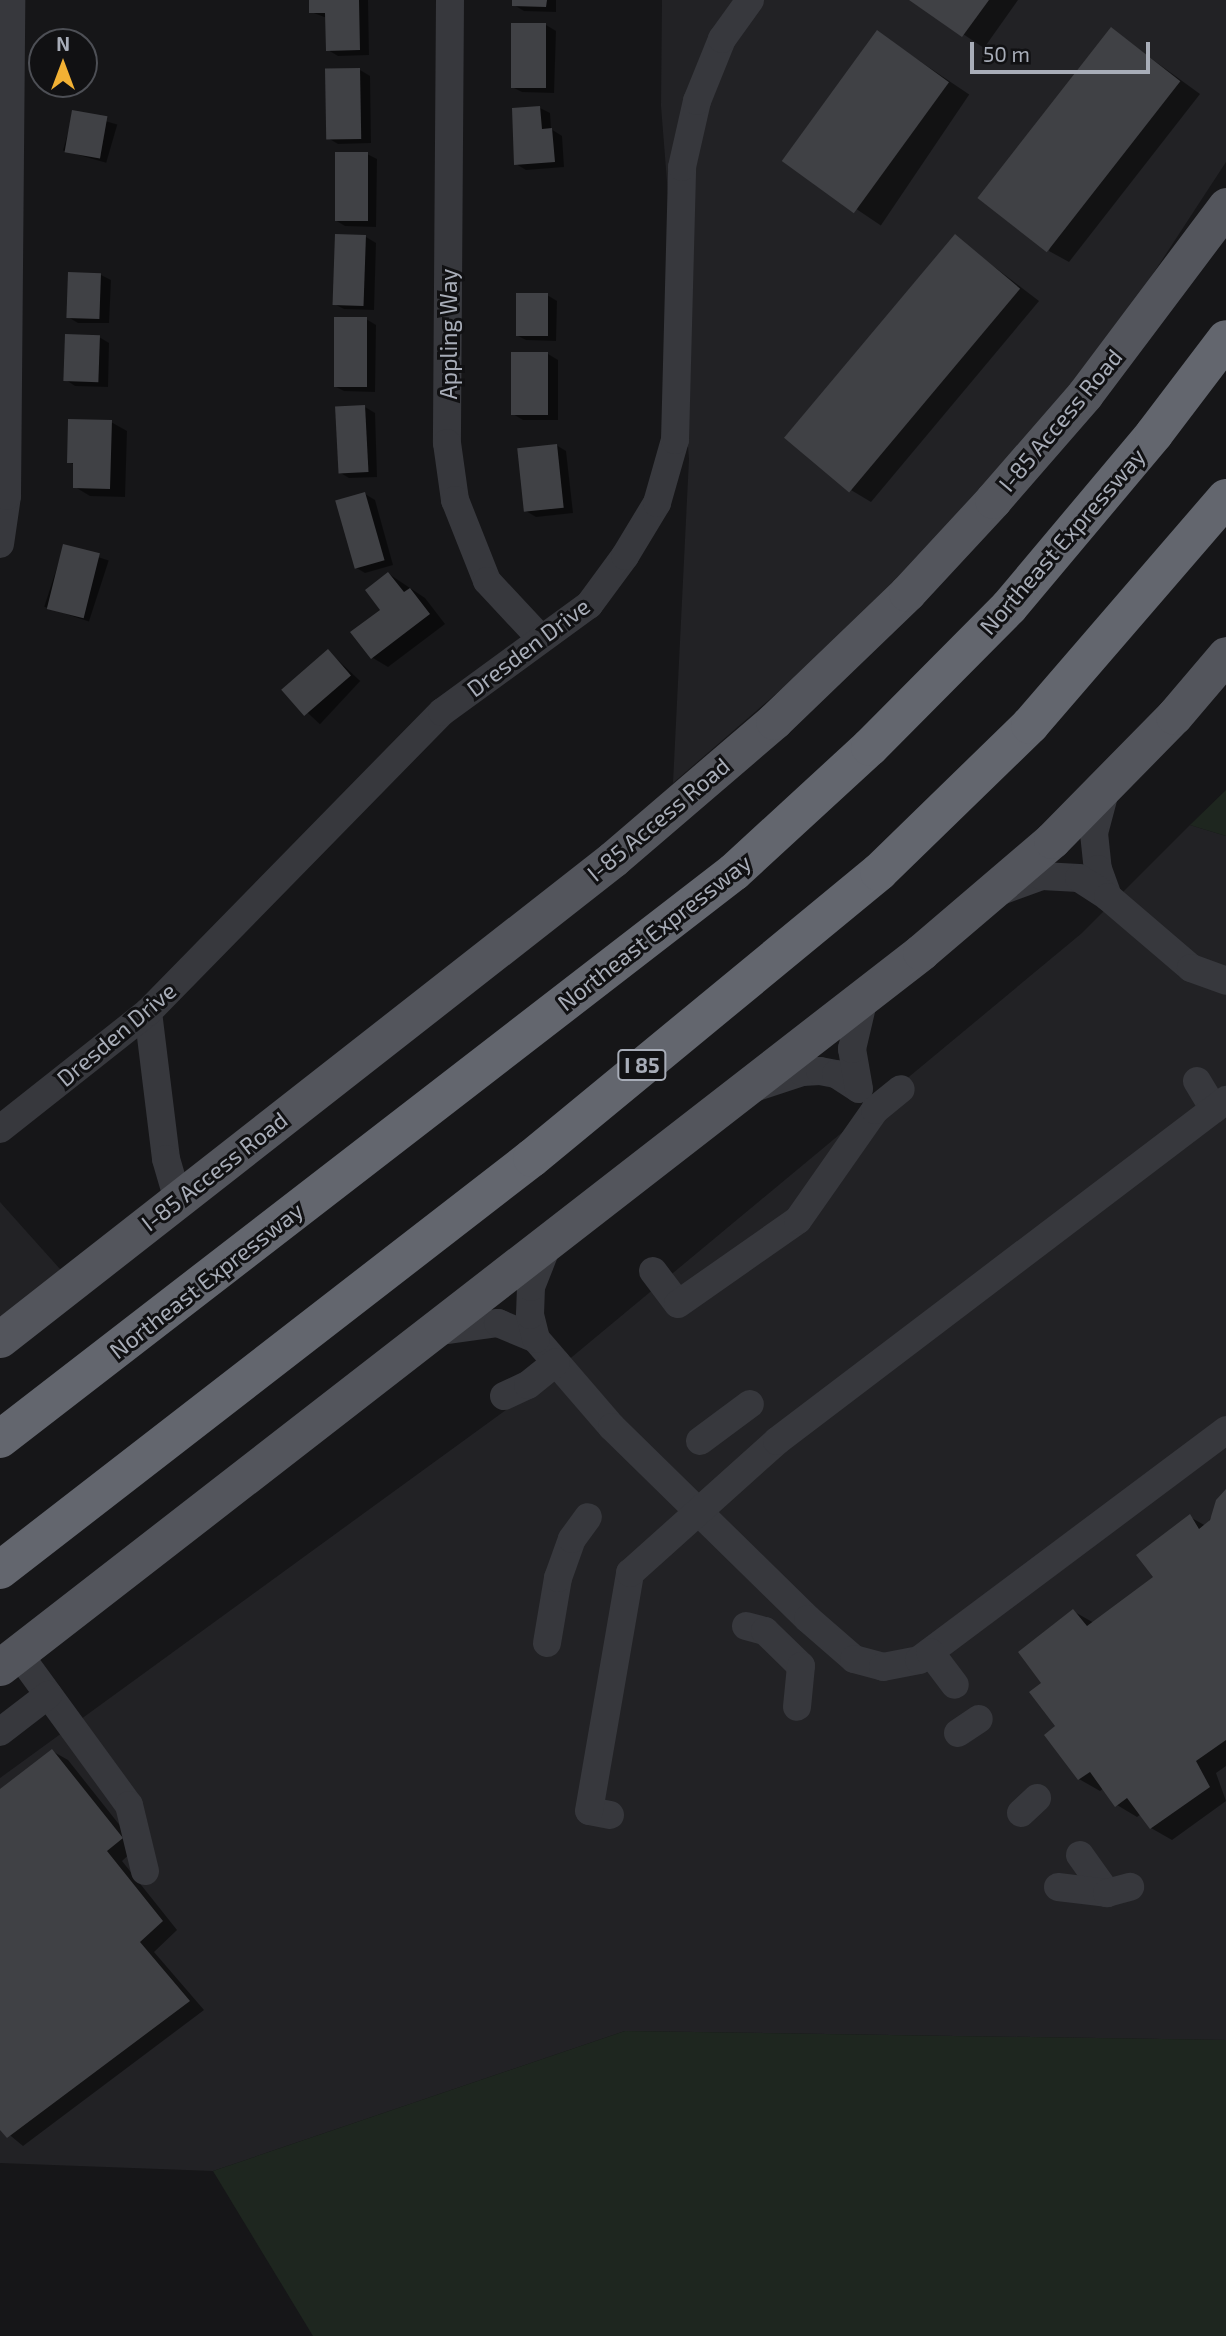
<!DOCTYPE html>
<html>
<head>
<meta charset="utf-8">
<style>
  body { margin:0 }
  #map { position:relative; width:1226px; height:2336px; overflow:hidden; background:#161618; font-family:"Exo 2",sans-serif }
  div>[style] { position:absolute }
  .built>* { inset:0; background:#222225 }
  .green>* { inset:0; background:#1e261f }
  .shadow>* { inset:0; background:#0007; transform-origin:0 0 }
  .building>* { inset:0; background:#404145; transform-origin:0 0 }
  .minor>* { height:28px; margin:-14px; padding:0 14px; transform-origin:14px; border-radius:14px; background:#37383d }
  .major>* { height:37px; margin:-18.5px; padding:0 18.5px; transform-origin:18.5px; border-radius:18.5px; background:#53555c }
  .highway>* { height:38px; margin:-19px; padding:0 19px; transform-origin:19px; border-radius:19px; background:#63666e }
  span { translate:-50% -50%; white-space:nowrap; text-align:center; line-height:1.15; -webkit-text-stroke:6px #111113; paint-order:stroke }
  .shield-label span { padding:2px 5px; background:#111113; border:2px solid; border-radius:5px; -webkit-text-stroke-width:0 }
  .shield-label { font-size:21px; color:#a8adb8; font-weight:700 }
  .street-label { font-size:23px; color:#a8adb8 }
  .north { position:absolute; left:28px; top:28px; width:70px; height:70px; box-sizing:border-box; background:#111113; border:2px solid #4d4f55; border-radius:50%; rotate:0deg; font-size:19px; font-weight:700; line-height:28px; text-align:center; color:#a8adb8 }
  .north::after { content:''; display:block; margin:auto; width:24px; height:32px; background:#f2b134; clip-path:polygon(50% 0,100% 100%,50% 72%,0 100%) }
  .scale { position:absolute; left:970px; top:42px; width:180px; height:32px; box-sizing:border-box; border:4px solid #a8adb8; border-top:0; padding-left:9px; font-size:21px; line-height:24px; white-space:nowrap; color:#a8adb8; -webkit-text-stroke:5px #111113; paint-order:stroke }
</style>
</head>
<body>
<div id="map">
  <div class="built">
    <div style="clip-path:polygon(662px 0,1226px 0,1226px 162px,1055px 424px,1000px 500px,673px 783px,689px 459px,661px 106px)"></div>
    <div style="clip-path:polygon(1190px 825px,1226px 836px,1226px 2040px,625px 2031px,213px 2171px,0 2163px,0 1778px,525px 1396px,1082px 933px)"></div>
    <div style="clip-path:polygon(0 1202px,77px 1288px,0 1345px)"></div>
  </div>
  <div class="green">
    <div style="clip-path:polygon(1226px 790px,1226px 836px,1190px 825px)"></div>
    <div style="clip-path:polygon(625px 2031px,1226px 2040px,1226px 2336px,313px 2336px,213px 2171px)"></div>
  </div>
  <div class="shadow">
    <div style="clip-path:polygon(311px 0,368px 0,369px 55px,338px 56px,328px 50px,327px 18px,311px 12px)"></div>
    <div style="clip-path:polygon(514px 0,556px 0,556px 12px,524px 11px,514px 5px)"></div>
    <div style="clip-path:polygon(912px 0,1018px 0,984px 48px)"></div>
    <div style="clip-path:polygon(546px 25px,556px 31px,554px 93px,522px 92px,512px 87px)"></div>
    <div style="clip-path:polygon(1112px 30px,1200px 94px,1069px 262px,1049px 251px)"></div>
    <div style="left:878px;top:33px;width:110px;height:158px;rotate:34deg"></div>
    <div style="clip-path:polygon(360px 70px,370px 76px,371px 143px,338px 144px,328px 138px)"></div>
    <div style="clip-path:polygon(540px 108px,550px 113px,551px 129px,562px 136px,564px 167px,526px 170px,516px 164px)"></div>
    <div style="left:74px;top:112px;width:45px;height:40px;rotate:16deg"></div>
    <div style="clip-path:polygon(367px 154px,377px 159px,376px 227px,345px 226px,335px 220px)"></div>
    <div style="clip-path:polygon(366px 237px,376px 243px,374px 310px,344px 309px,334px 304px)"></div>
    <div style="clip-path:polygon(955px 237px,1039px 301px,871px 502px,851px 490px)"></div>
    <div style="clip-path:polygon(101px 275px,111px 280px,109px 323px,78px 323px,68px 317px)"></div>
    <div style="clip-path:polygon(547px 295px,557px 301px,556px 341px,526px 340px,516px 335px)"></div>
    <div style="clip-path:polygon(366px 319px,376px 325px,375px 392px,344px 391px,334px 386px)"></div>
    <div style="clip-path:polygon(99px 337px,109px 343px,108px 387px,75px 386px,66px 380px)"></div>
    <div style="clip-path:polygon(548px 354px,558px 360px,558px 420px,523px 420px,513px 414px)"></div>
    <div style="clip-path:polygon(365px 407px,375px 413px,377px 477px,349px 478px,339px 472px)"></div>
    <div style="clip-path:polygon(111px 422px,127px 431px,125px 497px,90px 496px,75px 487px,75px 465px,69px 462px)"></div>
    <div style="clip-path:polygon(556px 445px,566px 451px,573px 513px,536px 517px,526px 511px)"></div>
    <div style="clip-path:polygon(365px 494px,375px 500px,393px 565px,365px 573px,355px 567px)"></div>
    <div style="left:64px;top:546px;width:47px;height:64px;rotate:18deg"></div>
    <div style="clip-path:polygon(389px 574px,425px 598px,445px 624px,388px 667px,373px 658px,353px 632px,382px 610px)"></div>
    <div style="left:328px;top:651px;width:44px;height:59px;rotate:43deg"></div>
    <div style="clip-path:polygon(1226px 1492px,1226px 1766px,1216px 1773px,1226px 1801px,1172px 1840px,1151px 1828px,1141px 1814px,1137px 1817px,1117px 1805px,1104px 1788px,1100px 1791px,1079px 1779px,1046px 1735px,1058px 1727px,1043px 1684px,1073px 1611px,1094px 1623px,1155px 1578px,1190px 1517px,1206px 1526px)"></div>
    <div style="clip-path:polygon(52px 1751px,68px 1760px,137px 1847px,122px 1861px,177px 1930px,154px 1952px,204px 2010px,23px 2146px,0 2127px,0 1791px)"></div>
  </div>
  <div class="building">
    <div style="clip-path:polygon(309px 0,359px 0,360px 50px,326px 51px,325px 13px,309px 13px)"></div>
    <div style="clip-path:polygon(512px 0,547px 0,546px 7px,512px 6px)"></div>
    <div style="clip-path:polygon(909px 0,989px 0,962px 37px)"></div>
    <div style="left:511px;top:23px;width:35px;height:65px"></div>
    <div style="left:1111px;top:27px;width:88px;height:217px;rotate:38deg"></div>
    <div style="left:877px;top:30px;width:89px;height:162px;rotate:36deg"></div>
    <div style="left:360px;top:68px;width:71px;height:35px;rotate:89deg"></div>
    <div style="clip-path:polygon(540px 106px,542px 129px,552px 128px,555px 162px,514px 165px,512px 108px)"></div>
    <div style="left:72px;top:110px;width:36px;height:43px;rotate:10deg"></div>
    <div style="left:335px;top:152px;width:33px;height:69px"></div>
    <div style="left:335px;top:234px;width:31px;height:71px;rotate:2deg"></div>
    <div style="left:955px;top:234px;width:85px;height:266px;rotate:40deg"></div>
    <div style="left:68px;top:272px;width:33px;height:46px;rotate:2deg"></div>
    <div style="left:516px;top:293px;width:32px;height:43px"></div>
    <div style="left:334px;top:317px;width:33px;height:70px"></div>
    <div style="left:65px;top:334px;width:35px;height:47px;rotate:2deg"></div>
    <div style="left:511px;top:352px;width:37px;height:63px"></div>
    <div style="left:365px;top:405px;width:67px;height:30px;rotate:87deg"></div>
    <div style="clip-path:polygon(68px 419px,112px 420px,110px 489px,73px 488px,73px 463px,67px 463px)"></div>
    <div style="left:557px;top:444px;width:64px;height:40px;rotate:84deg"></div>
    <div style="left:365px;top:492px;width:71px;height:31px;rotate:74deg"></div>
    <div style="left:63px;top:544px;width:38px;height:67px;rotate:14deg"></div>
    <div style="clip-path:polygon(388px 572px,404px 592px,410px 588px,430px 614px,371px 659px,350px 632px,380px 610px,365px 590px)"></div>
    <div style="left:328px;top:649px;width:35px;height:62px;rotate:49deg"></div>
    <div style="clip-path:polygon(1226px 1489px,1226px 1740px,1196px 1761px,1210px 1787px,1150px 1829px,1127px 1798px,1115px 1807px,1090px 1772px,1078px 1780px,1044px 1735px,1055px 1726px,1029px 1692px,1041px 1683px,1018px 1652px,1073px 1609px,1087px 1626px,1153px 1577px,1136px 1555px,1190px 1514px,1199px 1529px,1210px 1520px,1216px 1500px)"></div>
    <div style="clip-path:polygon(52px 1749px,123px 1838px,107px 1851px,163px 1921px,140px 1942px,190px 2001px,7px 2138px,0 2130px,0 1789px)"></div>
  </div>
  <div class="minor">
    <div style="left:450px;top:0;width:443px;rotate:90.4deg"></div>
    <div style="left:447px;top:443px;width:58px;rotate:82deg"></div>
    <div style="left:455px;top:500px;width:87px;rotate:68.4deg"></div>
    <div style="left:487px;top:581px;width:79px;rotate:47deg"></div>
    <div style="left:0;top:544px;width:49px;rotate:-81.7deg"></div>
    <div style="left:7px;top:496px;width:496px;rotate:-89.5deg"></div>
    <div style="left:1106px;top:788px;width:47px;rotate:104.9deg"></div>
    <div style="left:1094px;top:833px;width:36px;rotate:84deg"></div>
    <div style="left:1098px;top:869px;width:30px;rotate:70deg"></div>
    <div style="left:998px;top:892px;width:47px;rotate:-20deg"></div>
    <div style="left:1042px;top:876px;width:37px;rotate:3deg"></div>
    <div style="left:1079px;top:878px;width:35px;rotate:33deg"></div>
    <div style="left:1108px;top:897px;width:109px;rotate:40.5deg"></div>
    <div style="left:1191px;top:968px;width:37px;rotate:20deg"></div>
    <div style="left:148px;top:1012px;width:148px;rotate:83deg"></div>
    <div style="left:166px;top:1159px;width:43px;rotate:73.7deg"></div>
    <div style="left:1197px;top:1081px;width:33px;rotate:59deg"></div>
    <div style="left:757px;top:1087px;width:47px;rotate:-18.4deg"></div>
    <div style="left:802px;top:1072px;width:18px;rotate:-3deg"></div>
    <div style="left:820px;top:1071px;width:16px;rotate:11deg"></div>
    <div style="left:836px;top:1074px;width:27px;rotate:33deg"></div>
    <div style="left:859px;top:1089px;width:41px;rotate:-99.9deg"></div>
    <div style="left:852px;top:1049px;width:52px;rotate:-76.8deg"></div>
    <div style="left:0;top:1129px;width:189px;rotate:-38.3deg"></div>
    <div style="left:148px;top:1012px;width:420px;rotate:-45.6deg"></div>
    <div style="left:442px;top:712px;width:182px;rotate:-36.1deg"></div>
    <div style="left:589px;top:605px;width:61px;rotate:-53.7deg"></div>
    <div style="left:625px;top:556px;width:62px;rotate:-58.9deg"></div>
    <div style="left:657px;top:503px;width:66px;rotate:-74.1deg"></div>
    <div style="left:675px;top:440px;width:273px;rotate:-88.5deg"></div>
    <div style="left:682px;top:167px;width:68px;rotate:-77.2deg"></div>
    <div style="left:697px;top:101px;width:67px;rotate:-68deg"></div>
    <div style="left:722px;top:39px;width:48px;rotate:-54.3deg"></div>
    <div style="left:653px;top:1271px;width:41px;rotate:52.9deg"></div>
    <div style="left:678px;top:1304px;width:146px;rotate:-35deg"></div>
    <div style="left:798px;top:1220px;width:134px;rotate:-55deg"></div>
    <div style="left:875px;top:1110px;width:33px;rotate:-39deg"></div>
    <div style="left:434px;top:1332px;width:65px;rotate:-8deg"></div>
    <div style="left:498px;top:1323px;width:41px;rotate:22.8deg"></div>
    <div style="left:536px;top:1339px;width:116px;rotate:49.2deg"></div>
    <div style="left:612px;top:1427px;width:274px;rotate:44.4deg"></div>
    <div style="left:808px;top:1619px;width:61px;rotate:41deg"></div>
    <div style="left:854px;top:1659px;width:30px;rotate:15deg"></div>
    <div style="left:883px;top:1667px;width:37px;rotate:-11deg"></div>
    <div style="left:919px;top:1660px;width:384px;rotate:-36.8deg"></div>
    <div style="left:536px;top:1339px;width:25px;rotate:-104deg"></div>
    <div style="left:530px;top:1315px;width:28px;rotate:-88deg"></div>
    <div style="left:531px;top:1287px;width:49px;rotate:-68.6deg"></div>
    <div style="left:504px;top:1396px;width:26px;rotate:-25deg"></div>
    <div style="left:528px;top:1385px;width:36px;rotate:-39deg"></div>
    <div style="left:700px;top:1441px;width:62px;rotate:-36.5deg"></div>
    <div style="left:746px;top:1626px;width:20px;rotate:15deg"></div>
    <div style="left:765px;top:1631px;width:50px;rotate:44.2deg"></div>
    <div style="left:801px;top:1666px;width:41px;rotate:95.6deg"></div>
    <div style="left:547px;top:1643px;width:66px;rotate:-80.4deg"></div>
    <div style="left:558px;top:1578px;width:41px;rotate:-70.3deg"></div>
    <div style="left:572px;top:1539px;width:27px;rotate:-54deg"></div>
    <div style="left:930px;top:1652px;width:41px;rotate:52.9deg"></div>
    <div style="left:18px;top:1653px;width:188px;rotate:53.9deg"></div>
    <div style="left:129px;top:1805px;width:68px;rotate:76.4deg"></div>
    <div style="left:0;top:1732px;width:61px;rotate:-37.6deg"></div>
    <div style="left:958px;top:1733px;width:25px;rotate:-34deg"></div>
    <div style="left:1021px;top:1813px;width:22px;rotate:-43deg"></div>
    <div style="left:610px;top:1815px;width:21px;rotate:-169deg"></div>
    <div style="left:589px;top:1811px;width:242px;rotate:-80.2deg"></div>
    <div style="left:630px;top:1573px;width:198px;rotate:-41.9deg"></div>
    <div style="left:777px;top:1441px;width:564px;rotate:-37.22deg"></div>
    <div style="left:1080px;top:1855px;width:47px;rotate:54.6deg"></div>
    <div style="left:1058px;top:1887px;width:49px;rotate:7deg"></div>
    <div style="left:1107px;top:1893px;width:24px;rotate:-15deg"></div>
  </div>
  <div class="major">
    <div style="left:0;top:1339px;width:779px;rotate:-38.06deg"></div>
    <div style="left:613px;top:859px;width:212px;rotate:-40.6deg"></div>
    <div style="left:774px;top:721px;width:185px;rotate:-43.9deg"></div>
    <div style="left:907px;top:593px;width:127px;rotate:-47.2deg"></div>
    <div style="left:993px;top:500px;width:140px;rotate:-49deg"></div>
    <div style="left:1085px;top:394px;width:235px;rotate:-53.1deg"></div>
    <div style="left:0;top:1667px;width:1166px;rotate:-37.82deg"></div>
    <div style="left:921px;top:952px;width:172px;rotate:-40.5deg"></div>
    <div style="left:1052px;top:840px;width:174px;rotate:-45.5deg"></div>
    <div style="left:1174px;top:716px;width:80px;rotate:-49.6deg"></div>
  </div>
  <div class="highway">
    <div style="left:0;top:1439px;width:927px;rotate:-37.69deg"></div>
    <div style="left:734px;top:872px;width:185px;rotate:-42.6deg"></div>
    <div style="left:870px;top:747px;width:197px;rotate:-45.2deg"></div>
    <div style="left:1009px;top:607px;width:226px;rotate:-50deg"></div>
    <div style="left:1154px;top:434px;width:119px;rotate:-52.8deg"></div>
    <div style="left:0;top:1570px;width:673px;rotate:-37.76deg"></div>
    <div style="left:532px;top:1158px;width:450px;rotate:-39.5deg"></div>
    <div style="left:879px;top:872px;width:211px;rotate:-44.2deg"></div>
    <div style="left:1030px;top:725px;width:300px;rotate:-49.2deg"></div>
  </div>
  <div class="shield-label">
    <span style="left:642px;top:1065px">I 85</span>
  </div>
  <div class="street-label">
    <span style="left:448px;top:334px;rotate:-90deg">Appling Way</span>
    <span style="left:1060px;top:420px;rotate:-50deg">I-85 Access Road</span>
    <span style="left:1062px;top:541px;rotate:-49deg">Northeast Expressway</span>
    <span style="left:528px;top:647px;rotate:-37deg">Dresden Drive</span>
    <span style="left:658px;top:819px;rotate:-40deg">I-85 Access Road</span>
    <span style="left:654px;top:932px;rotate:-38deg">Northeast Expressway</span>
    <span style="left:116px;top:1034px;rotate:-40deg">Dresden Drive</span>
    <span style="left:214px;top:1171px;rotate:-38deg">I-85 Access Road</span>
    <span style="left:206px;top:1280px;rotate:-38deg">Northeast Expressway</span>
  </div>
  <div class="north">N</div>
  <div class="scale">50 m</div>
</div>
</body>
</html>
